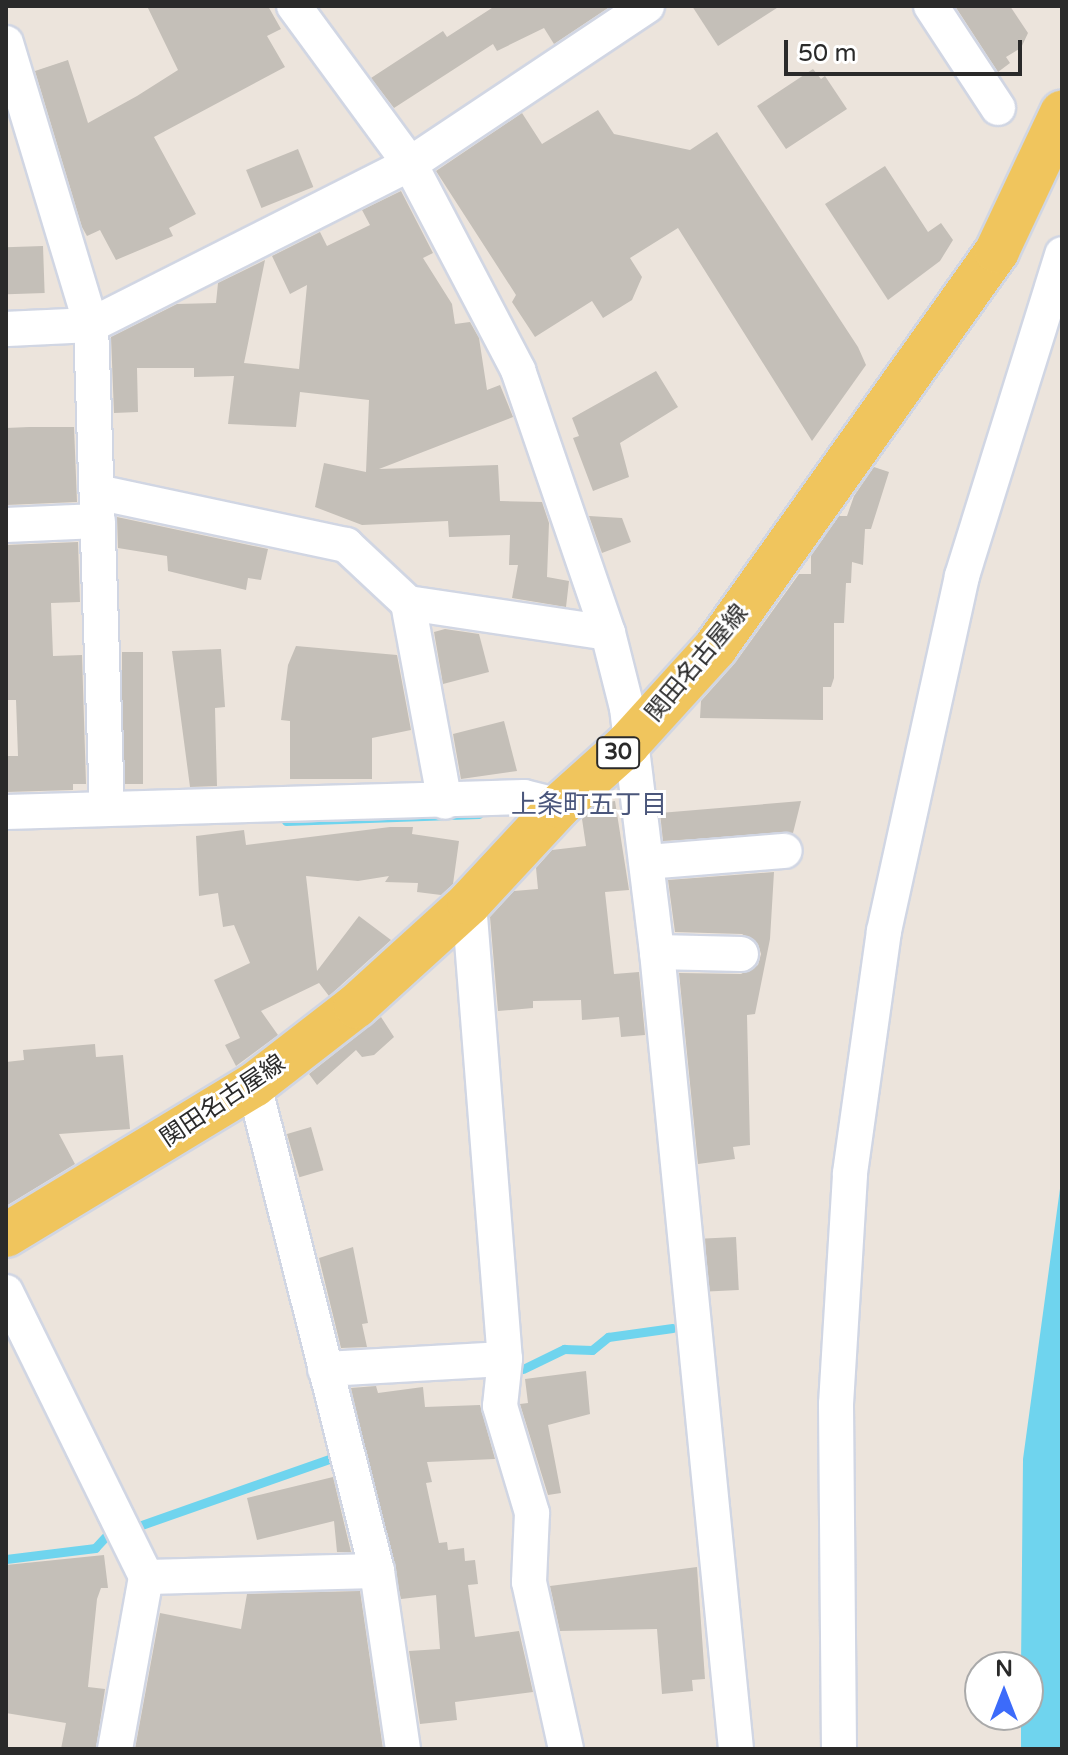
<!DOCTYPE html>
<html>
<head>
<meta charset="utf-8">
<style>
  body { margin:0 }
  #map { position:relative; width:1068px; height:1755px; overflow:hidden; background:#ece4dc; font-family:"Varela Round","Noto Sans JP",sans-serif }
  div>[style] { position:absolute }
  .water>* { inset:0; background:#6fd4ee }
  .stream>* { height:9px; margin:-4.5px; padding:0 4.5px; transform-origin:4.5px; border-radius:4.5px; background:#6fd4ee }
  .building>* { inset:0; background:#c4bfb8; transform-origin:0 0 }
  .roads { filter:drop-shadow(2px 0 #d1d6e3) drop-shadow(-2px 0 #d1d6e3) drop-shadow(0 2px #d1d6e3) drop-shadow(0 -2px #d1d6e3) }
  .minor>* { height:34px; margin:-17px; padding:0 17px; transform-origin:17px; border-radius:17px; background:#fff }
  .major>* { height:44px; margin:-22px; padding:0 22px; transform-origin:22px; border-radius:22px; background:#f0c55d }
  span { translate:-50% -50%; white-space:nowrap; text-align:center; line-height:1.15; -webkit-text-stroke:6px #fff; paint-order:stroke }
  .shield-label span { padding:2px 6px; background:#fff; border:2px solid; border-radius:6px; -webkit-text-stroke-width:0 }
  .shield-label { font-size:22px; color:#2a2a2a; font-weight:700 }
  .street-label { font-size:24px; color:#2a2a2a }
  .neighbourhood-label { font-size:26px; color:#4a567b }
  .frame { position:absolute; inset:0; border:8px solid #2a2a2a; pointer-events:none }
  .north { position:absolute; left:964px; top:1651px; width:80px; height:80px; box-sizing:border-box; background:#fff; border:2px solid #aaa; border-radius:50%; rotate:0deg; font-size:22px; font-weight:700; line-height:32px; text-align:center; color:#2a2a2a }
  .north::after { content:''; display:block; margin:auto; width:28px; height:36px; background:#3c6bfa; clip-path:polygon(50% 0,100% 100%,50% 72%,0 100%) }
  .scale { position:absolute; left:784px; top:40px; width:238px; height:36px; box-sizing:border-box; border:4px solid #2a2a2a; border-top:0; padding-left:10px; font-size:24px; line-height:28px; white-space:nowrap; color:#2a2a2a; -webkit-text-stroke:6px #fff; paint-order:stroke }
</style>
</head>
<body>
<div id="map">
  <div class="water">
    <div style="clip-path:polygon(1062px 1174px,1062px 1749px,1021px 1749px,1021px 1715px,1028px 1715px,1028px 1667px,1021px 1667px,1023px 1459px)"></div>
  </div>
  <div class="stream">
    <div style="left:286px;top:821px;width:193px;rotate:-2.1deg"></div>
    <div style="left:523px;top:1369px;width:46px;rotate:-26deg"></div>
    <div style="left:564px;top:1349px;width:28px;rotate:2deg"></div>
    <div style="left:592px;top:1350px;width:21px;rotate:-39deg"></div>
    <div style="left:608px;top:1337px;width:65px;rotate:-8deg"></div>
    <div style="left:133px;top:1528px;width:211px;rotate:-19.4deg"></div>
    <div style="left:6px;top:1559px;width:90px;rotate:-7deg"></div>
    <div style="left:95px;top:1548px;width:19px;rotate:-47deg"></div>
  </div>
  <div class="building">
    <div style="clip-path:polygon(147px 6px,268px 6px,281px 29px,267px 36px,285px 67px,154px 137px,196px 214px,169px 228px,173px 236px,116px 260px,100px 230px,87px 236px,82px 227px,35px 71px,68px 60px,88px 123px,137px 96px,178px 70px)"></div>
    <div style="clip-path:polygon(495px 6px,611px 6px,554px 44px,544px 28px,497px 51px,493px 44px,394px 108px,371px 78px,443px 31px,447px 37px)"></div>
    <div style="clip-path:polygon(692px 6px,780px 6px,718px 46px)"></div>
    <div style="clip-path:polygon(955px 6px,1010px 6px,1028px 33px,1021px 48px,1006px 57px,1010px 63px,998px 72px)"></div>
    <div style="clip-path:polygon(813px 69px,821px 79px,825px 76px,847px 109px,786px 149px,757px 106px)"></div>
    <div style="clip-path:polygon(598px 110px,614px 134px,690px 150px,717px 132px,858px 347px,866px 365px,812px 441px,678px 228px,630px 258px,642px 277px,632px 300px,603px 318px,592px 301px,535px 337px,512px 302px,516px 295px,436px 171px,522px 113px,542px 144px)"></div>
    <div style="left:298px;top:149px;width:41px;height:56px;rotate:68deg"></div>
    <div style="clip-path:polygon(885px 166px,928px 232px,941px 223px,953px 240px,940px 261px,888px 300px,825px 204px)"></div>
    <div style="clip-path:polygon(401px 191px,433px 253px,423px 258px,452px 304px,455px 324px,470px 322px,479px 338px,487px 390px,500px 385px,513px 417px,379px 469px,498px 465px,500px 501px,542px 502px,549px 523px,547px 577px,569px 581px,566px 607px,512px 598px,518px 565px,509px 565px,510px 535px,449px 537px,448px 521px,362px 525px,315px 507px,324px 463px,366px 472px,369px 400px,300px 392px,296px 427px,228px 424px,234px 376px,194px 377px,194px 368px,137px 368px,138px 412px,114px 413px,111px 337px,177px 304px,216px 303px,218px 283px,265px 260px,244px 363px,299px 369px,307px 285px,290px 294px,272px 256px,320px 232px,327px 246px,370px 225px,362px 210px)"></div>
    <div style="left:43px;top:246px;width:47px;height:37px;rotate:88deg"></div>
    <div style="clip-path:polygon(656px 371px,678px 407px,620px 443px,629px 477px,593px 491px,573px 438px,579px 436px,572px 418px)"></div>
    <div style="clip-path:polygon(29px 427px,74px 427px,77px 502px,6px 505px,6px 428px)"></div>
    <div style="clip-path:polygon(874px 467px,889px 472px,871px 529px,865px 529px,863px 565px,852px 562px,851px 583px,846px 583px,844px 623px,834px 623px,834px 678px,831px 687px,823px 687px,823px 720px,700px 718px,701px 701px,735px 663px,799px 574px,811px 574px,811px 556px,839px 516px,847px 516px,854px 496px)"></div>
    <div style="clip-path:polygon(589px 516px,622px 518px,631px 542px,602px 553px)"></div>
    <div style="clip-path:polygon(117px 517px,268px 549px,261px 580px,248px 578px,246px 590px,168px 571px,167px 556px,118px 548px)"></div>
    <div style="clip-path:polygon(78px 542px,80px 602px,51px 603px,53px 656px,82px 655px,86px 784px,73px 784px,73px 790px,6px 792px,6px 756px,18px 756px,16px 700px,6px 700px,6px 545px)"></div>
    <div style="clip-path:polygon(445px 629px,479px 634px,489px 672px,443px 684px,434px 632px)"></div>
    <div style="clip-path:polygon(296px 646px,397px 655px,411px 730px,372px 738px,372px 779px,290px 779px,290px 721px,281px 720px,288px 665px)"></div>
    <div style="clip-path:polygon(221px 649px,225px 707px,215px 708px,217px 786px,190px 787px,172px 651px)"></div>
    <div style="left:122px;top:652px;width:21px;height:132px"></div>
    <div style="clip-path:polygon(504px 721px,517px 771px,461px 779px,453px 734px)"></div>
    <div style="clip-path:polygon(615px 801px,629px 890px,605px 892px,614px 974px,639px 972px,645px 1035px,621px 1037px,619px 1017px,582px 1020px,581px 1000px,533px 1001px,533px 1008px,498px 1011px,490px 917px,514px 891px,538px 889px,536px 868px,552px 850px,586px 846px,582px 819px,599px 803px)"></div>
    <div style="clip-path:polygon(801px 801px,793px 833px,663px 841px,660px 813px)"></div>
    <div style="clip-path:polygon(390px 827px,413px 827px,412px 834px,459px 841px,453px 884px,441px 895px,417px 892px,418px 883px,385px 882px,389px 876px,358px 881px,306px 876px,317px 971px,359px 916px,391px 940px,329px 996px,319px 983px,261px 1011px,278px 1035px,236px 1066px,225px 1045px,240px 1038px,214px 980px,250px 963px,234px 925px,223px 927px,218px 893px,199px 896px,196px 836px,244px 830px,246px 845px)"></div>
    <div style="clip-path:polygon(774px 872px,770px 939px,755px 1014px,747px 1015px,750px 1145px,733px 1147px,735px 1159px,698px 1164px,679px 973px,741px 974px,758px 965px,761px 954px,758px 944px,742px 934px,675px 932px,668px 880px)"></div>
    <div style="clip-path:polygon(381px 1017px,394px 1037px,374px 1055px,362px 1057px,356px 1050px,317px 1085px,309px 1074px)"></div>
    <div style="clip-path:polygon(95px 1044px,96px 1057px,123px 1055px,130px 1129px,59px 1134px,75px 1164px,6px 1206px,6px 1062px,24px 1060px,23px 1050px)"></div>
    <div style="left:311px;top:1127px;width:45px;height:25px;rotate:74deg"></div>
    <div style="left:736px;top:1237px;width:53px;height:31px;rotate:87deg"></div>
    <div style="clip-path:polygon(353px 1247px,368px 1323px,362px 1324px,367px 1347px,341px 1348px,319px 1258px)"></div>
    <div style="clip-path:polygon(586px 1371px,590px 1414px,548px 1425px,561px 1493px,548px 1495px,520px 1404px,528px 1403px,525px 1379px)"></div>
    <div style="clip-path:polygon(376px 1386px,378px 1393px,423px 1387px,425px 1407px,480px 1405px,495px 1459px,427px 1462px,432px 1482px,426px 1483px,439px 1543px,447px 1542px,448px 1550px,464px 1548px,465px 1561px,475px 1560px,478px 1584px,468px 1585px,475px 1637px,519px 1631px,533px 1692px,455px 1702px,457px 1720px,420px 1724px,409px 1651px,440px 1649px,436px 1595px,401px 1599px,351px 1388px)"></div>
    <div style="clip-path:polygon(333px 1477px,351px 1552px,337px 1552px,334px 1521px,257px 1540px,247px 1498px)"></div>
    <div style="clip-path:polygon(104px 1555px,108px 1588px,101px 1588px,97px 1599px,88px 1687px,105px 1689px,96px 1749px,61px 1749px,66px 1723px,6px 1713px,6px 1565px)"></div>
    <div style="clip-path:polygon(697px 1567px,705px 1679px,692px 1680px,693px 1691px,662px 1694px,657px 1629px,560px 1631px,550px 1586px)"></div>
    <div style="clip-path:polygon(360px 1591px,383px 1749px,135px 1749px,160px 1613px,241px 1629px,247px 1594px)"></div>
  </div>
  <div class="roads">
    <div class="minor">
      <div style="left:294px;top:6px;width:196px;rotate:53.7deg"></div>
      <div style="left:410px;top:164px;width:233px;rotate:62.3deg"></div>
      <div style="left:518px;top:370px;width:278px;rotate:71.1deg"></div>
      <div style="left:608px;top:633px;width:77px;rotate:75.8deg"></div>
      <div style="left:627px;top:708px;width:246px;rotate:83deg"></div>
      <div style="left:657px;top:952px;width:801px;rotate:84.34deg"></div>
      <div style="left:931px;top:6px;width:122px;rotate:56.7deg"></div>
      <div style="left:6px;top:43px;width:295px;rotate:73.2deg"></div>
      <div style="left:91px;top:325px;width:483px;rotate:88.1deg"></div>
      <div style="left:6px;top:329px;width:85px;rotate:-2.7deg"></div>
      <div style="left:91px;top:325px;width:357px;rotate:-26.8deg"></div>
      <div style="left:410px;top:164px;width:285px;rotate:-33.7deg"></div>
      <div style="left:97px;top:492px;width:255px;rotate:12deg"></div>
      <div style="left:346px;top:545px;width:85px;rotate:43.1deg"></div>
      <div style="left:408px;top:603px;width:202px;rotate:79.5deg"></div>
      <div style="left:6px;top:525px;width:92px;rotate:-2.5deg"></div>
      <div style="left:408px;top:603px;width:202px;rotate:8.5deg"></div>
      <div style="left:6px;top:812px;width:518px;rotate:-1.66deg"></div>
      <div style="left:524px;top:797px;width:36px;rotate:14deg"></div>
      <div style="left:647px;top:862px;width:138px;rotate:-4.6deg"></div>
      <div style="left:469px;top:903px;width:457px;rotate:85.5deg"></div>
      <div style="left:505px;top:1359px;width:47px;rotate:96.1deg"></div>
      <div style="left:500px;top:1406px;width:112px;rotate:73.3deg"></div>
      <div style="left:532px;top:1513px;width:69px;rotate:92.5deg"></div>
      <div style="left:529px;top:1582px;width:171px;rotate:77.5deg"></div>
      <div style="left:657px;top:952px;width:84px;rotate:1.4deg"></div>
      <div style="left:254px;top:1085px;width:501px;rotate:75.8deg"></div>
      <div style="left:377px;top:1571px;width:180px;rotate:81.7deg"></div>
      <div style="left:6px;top:1292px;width:318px;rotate:63.8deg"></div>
      <div style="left:146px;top:1577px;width:175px;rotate:100.2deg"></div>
      <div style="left:325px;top:1369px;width:180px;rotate:-3.2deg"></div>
      <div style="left:146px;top:1577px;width:231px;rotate:-1.5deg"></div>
      <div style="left:839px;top:1749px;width:345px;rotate:-90.5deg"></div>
      <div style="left:836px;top:1404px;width:231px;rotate:-86.5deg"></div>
      <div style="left:850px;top:1173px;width:244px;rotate:-82deg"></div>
      <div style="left:884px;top:931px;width:363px;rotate:-77.6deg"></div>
      <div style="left:962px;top:576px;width:337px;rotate:-72.7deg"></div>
    </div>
    <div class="major">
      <div style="left:6px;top:1235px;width:290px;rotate:-31.2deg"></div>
      <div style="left:254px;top:1085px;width:129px;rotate:-37.8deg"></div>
      <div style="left:356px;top:1006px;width:153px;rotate:-42.3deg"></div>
      <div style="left:469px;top:903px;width:132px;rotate:-47.1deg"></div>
      <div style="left:559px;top:806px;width:93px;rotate:-41.9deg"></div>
      <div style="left:628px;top:744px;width:130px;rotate:-47.8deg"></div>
      <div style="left:715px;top:648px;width:487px;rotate:-54.6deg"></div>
      <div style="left:997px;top:251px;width:153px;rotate:-64.8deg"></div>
    </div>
  </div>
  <div class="shield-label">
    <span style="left:618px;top:753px">30</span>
  </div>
  <div class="street-label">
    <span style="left:697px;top:663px;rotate:-50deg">関田名古屋線</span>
    <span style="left:223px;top:1101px;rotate:-34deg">関田名古屋線</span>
  </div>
  <div class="neighbourhood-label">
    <span style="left:589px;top:805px">上条町五丁目</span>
  </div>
  <div class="frame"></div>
  <div class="north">N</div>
  <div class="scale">50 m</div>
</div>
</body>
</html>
